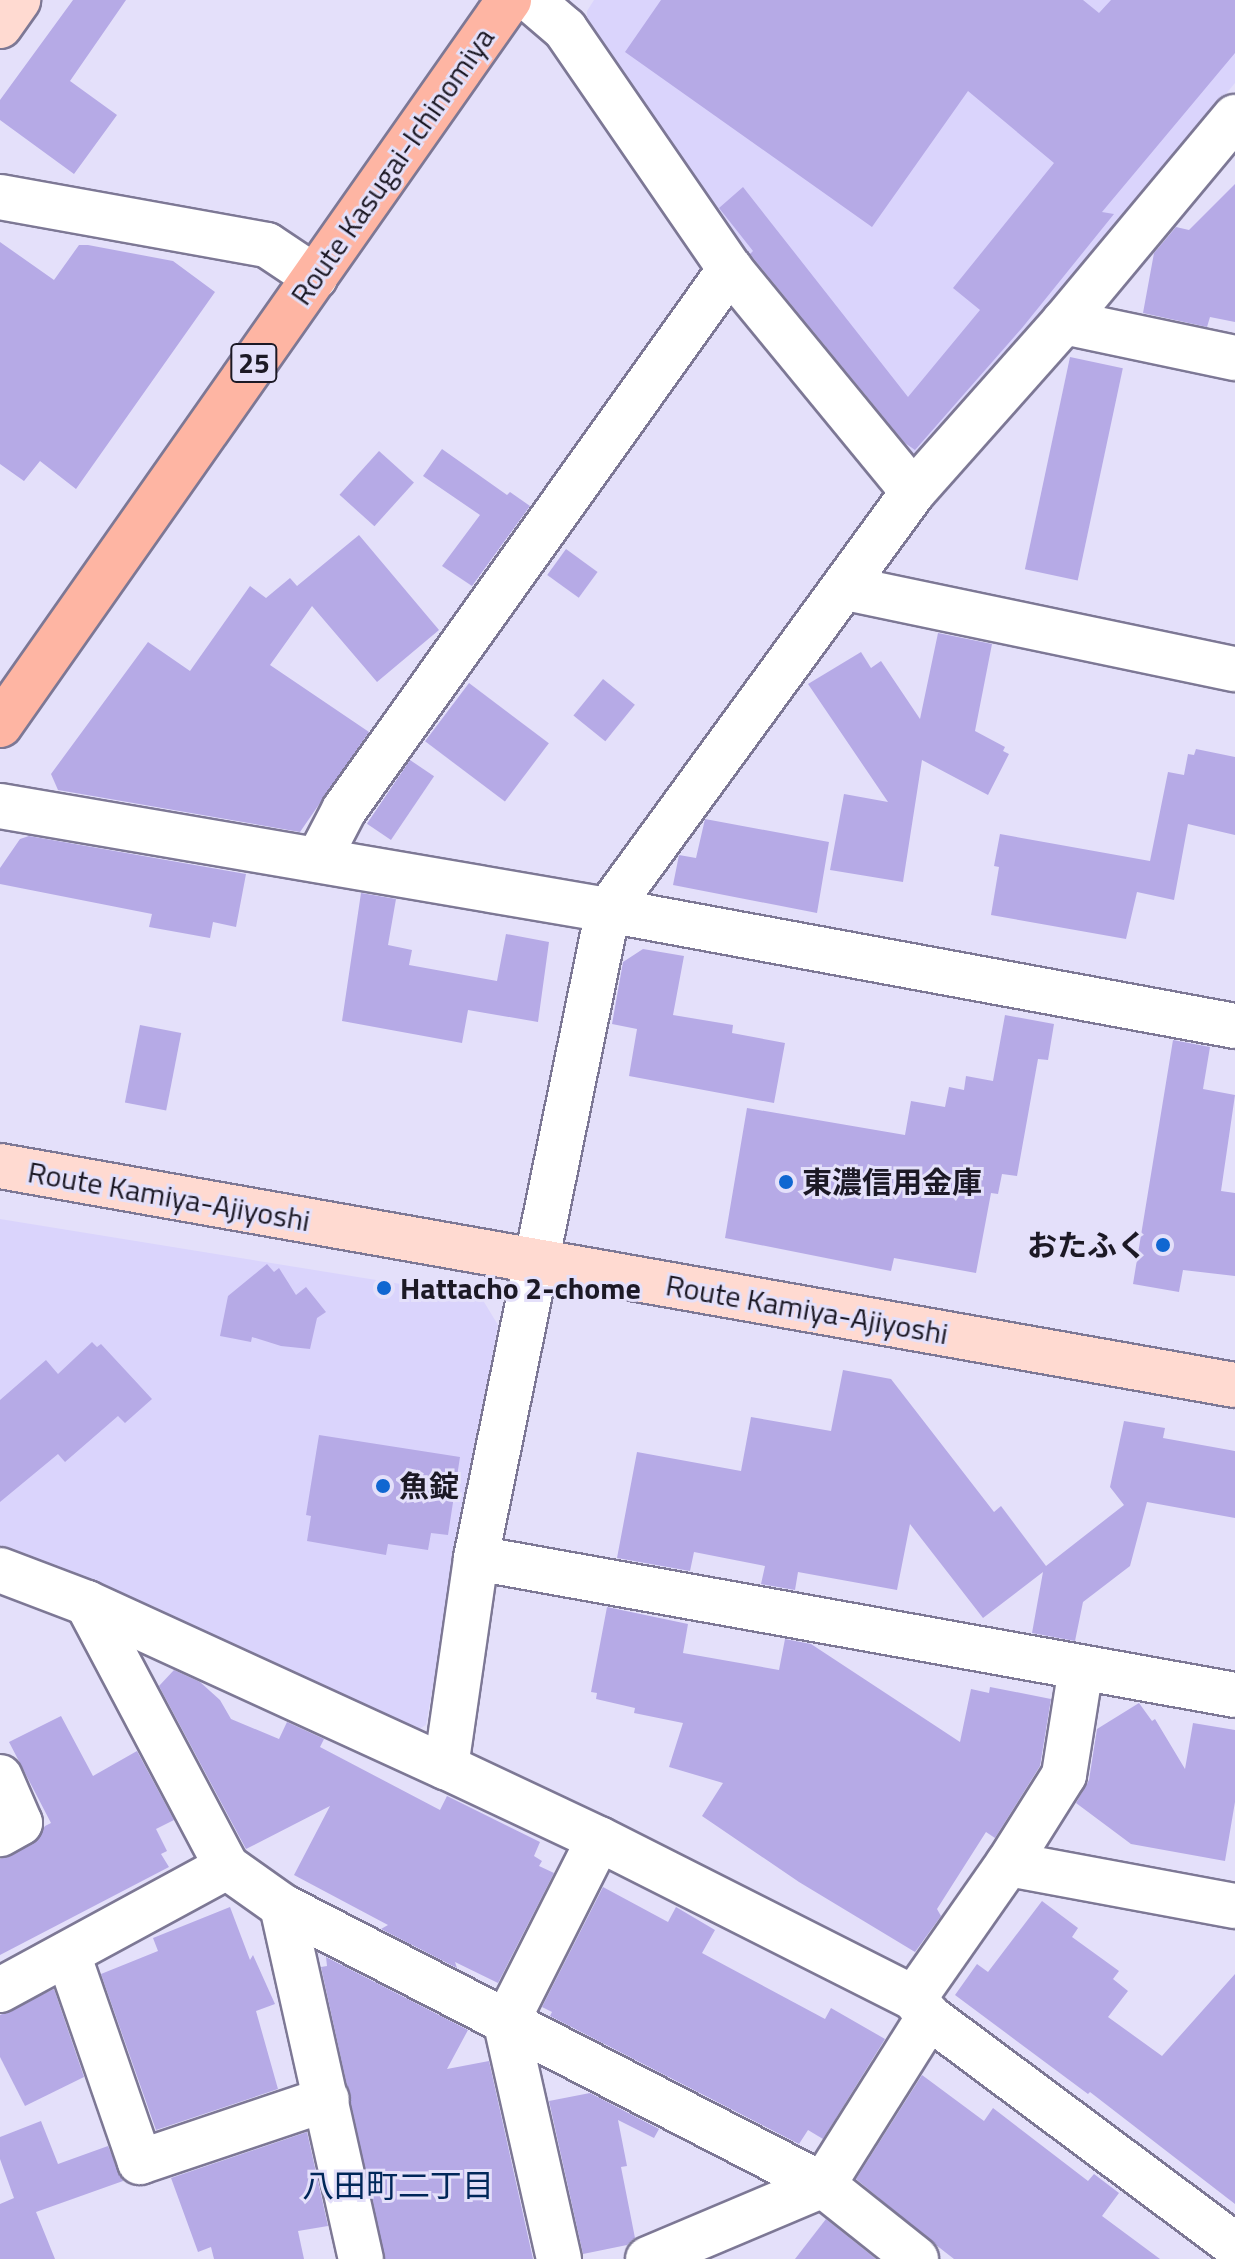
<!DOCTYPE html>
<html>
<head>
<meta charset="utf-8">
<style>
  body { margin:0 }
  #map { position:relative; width:1235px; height:2259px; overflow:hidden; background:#e4e0fa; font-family:"Titillium Web","Noto Sans JP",sans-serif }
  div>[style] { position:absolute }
  .built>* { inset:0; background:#dad4fc }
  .building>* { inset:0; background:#b6aae6; transform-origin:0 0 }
  .roads { filter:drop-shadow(2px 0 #7d7895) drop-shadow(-2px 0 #7d7895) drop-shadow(0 2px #7d7895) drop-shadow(0 -2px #7d7895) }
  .street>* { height:44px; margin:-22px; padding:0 22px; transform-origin:22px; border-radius:22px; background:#fff }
  .secondary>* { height:44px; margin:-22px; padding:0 22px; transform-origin:22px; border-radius:22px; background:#ffdad1 }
  .primary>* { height:44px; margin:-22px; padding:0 22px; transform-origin:22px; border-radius:22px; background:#feb5a3 }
  .dots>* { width:22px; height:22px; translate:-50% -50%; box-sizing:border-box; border:4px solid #e4e0fa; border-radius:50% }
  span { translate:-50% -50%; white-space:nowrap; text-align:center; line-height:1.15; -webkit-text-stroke:6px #e4e0fa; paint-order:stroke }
  .shield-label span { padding:2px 6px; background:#e4e0fa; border:2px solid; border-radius:6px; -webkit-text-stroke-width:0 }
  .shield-label { font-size:28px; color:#1c1925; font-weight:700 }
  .street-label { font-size:30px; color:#1c1925 }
  .poi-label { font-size:30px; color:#1c1925; font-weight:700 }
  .left { translate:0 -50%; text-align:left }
  .right { translate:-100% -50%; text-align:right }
  .neighbourhood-label { font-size:32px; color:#002759 }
</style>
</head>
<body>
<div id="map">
  <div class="built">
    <div style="clip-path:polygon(594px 0,1235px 0,1235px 83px,922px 459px,903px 458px,738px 249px,586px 29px,587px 11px)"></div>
    <div style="clip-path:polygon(0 1219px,481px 1297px,498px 1325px,426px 1725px,409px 1735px,153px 1606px,0 1548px)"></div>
  </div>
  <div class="building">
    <div style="clip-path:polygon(73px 0,126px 0,70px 81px,117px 115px,74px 174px,0 120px,0 100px)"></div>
    <div style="clip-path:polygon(661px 0,1083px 0,1099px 13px,1111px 0,1235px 0,1235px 53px,1102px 212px,1114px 214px,1022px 328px,915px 450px,905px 443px,750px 254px,753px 251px,719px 208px,743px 187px,908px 397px,980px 310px,953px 288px,1054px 163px,968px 91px,872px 227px,625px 52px)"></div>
    <div style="clip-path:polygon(1235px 184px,1235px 322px,1210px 317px,1207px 327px,1143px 313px,1154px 253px,1176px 227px,1189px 230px)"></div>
    <div style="clip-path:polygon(0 242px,54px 280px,79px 245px,88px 245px,173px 261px,215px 292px,76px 489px,40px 461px,24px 481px,0 464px)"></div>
    <div style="left:1070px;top:357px;width:54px;height:217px;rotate:12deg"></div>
    <div style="clip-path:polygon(442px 449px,507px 495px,510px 492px,530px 506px,472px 586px,442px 566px,480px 515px,423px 476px)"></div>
    <div style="left:379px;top:451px;width:47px;height:59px;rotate:42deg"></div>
    <div style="clip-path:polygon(359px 535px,439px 630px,377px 682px,312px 606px,270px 665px,369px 732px,300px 832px,58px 790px,51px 774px,148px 642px,190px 671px,250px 586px,266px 598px,290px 578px,297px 586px)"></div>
    <div style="left:566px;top:549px;width:39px;height:32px;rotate:36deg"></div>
    <div style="clip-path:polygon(938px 633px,992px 644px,975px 731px,1005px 747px,1003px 751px,1009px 754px,988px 795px,922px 760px,903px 882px,830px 870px,844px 794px,888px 802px,808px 684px,861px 652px,871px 668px,881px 661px,920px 719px)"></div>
    <div style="left:603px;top:679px;width:41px;height:47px;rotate:39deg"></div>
    <div style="left:469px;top:683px;width:100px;height:73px;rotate:37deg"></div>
    <div style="clip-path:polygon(1196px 749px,1235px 757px,1235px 835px,1188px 824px,1174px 900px,1137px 892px,1126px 939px,991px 915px,999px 867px,994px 866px,1000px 834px,1150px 861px,1168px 772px,1184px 775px,1188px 754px,1194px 755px)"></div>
    <div style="left:410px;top:760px;width:29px;height:77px;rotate:34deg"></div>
    <div style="clip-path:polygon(705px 819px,829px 842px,817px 913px,673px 885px,679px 855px,696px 858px)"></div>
    <div style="clip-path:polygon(29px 836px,246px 874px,236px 927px,213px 922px,210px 938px,149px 927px,152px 914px,0 884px,0 868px,20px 839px)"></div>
    <div style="clip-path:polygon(361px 893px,396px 899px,388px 945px,412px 950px,409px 965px,497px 981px,506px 934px,549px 942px,538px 1022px,468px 1010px,462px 1043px,342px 1021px)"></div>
    <div style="clip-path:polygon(643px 949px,684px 956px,673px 1015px,733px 1025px,732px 1033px,785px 1043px,774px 1103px,629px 1076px,637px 1029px,612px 1024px,623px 962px)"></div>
    <div style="clip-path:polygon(1005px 1015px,1054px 1024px,1048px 1060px,1038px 1059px,1017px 1176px,1002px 1174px,998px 1194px,991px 1193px,976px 1273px,894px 1258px,891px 1271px,725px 1238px,747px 1108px,905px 1135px,911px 1101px,945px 1107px,949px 1087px,964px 1090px,966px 1076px,993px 1081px)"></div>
    <div style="left:140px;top:1025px;width:42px;height:79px;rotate:11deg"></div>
    <div style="clip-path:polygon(1173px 1040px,1210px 1047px,1203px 1089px,1235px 1095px,1221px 1191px,1235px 1193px,1235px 1276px,1183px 1270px,1179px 1292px,1133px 1284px)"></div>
    <div style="clip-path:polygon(267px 1264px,274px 1272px,279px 1268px,296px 1295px,306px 1287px,326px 1312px,317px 1318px,310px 1349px,281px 1346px,252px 1337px,251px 1342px,220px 1336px,228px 1296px)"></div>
    <div style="clip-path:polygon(92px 1342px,97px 1347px,101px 1344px,152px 1399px,125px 1423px,118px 1416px,65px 1462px,58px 1454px,0 1502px,0 1400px,46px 1360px,58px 1374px)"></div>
    <div style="clip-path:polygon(843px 1370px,891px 1379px,994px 1512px,1001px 1506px,1046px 1566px,1124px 1505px,1110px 1487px,1124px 1421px,1165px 1428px,1163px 1438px,1235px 1451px,1235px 1518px,1147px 1502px,1130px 1566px,1083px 1602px,1075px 1641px,1032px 1633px,1043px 1572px,983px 1618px,910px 1524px,897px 1590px,798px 1572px,795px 1590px,761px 1584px,765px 1566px,694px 1552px,690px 1571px,617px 1558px,637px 1452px,741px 1471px,751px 1417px,831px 1431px)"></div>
    <div style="clip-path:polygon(319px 1435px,460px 1457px,448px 1535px,431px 1533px,428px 1550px,388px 1544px,386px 1555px,307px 1541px,311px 1516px,306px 1515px)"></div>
    <div style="clip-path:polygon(607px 1607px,688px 1624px,683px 1653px,779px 1670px,785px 1639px,811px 1644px,960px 1742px,971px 1689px,989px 1693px,990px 1687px,1051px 1699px,1040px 1766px,995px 1838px,986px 1832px,937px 1909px,941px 1916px,915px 1952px,799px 1882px,702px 1816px,723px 1783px,669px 1767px,683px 1723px,634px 1713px,635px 1708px,596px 1699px,597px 1693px,591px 1692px)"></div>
    <div style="clip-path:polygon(174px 1670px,200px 1682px,220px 1700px,231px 1719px,279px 1739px,287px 1722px,324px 1739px,320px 1747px,440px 1810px,447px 1796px,540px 1842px,534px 1856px,542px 1861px,539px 1866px,554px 1873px,498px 1983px,455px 1962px,457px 1968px,381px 1929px,388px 1925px,294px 1875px,330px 1806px,246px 1849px,159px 1686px)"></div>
    <div style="clip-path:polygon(1139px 1703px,1152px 1721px,1155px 1719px,1185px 1769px,1193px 1723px,1235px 1730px,1235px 1802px,1225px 1861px,1131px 1844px,1076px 1803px,1089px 1780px,1097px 1729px)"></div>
    <div style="clip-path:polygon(61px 1716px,93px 1776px,137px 1751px,174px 1820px,156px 1829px,167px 1851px,161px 1854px,169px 1867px,0 1955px,0 1859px,33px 1844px,45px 1826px,51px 1823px,9px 1742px)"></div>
    <div style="clip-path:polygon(603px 1887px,668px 1922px,676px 1907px,715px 1930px,702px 1953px,825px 2019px,831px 2008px,885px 2039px,823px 2139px,808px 2130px,799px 2144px,550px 2016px,552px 2012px,542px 2007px)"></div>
    <div style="clip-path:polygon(1042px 1901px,1078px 1928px,1072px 1937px,1119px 1971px,1113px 1979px,1128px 1991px,1108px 2017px,1162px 2056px,1235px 1974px,1235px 2204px,1090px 2092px,1088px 2094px,955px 1995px,977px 1964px,988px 1972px)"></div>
    <div style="clip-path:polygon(230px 1907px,250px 1960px,253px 1955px,275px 2004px,256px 2011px,278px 2089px,156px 2130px,101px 1974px,158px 1951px,153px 1938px)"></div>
    <div style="clip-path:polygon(326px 1957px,468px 2030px,447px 2069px,489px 2061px,533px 2259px,385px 2259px,321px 1967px,327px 1966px)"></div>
    <div style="clip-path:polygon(54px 1989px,84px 2077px,25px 2106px,0 2057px,0 2015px)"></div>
    <div style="clip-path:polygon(922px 2075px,984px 2121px,993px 2108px,1088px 2181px,1094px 2174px,1119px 2193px,1102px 2216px,1160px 2259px,954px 2259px,936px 2245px,856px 2179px)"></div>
    <div style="clip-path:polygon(590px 2093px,659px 2129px,654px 2138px,618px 2120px,627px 2166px,621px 2167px,635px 2238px,627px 2245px,583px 2254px,549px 2101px)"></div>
    <div style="clip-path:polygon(41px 2121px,58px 2164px,108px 2146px,123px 2181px,36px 2212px,55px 2259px,0 2259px,0 2204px,14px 2198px,0 2159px,0 2137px)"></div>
    <div style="clip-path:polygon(307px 2132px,328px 2226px,298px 2231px,304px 2259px,214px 2259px,211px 2247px,198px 2252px,171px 2178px)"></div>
    <div style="clip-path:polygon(826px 2219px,876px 2259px,795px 2259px)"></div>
  </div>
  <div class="roads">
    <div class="street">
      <div style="left:531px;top:0;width:45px;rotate:40.5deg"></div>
      <div style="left:565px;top:29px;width:291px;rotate:55.5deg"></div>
      <div style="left:730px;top:269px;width:288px;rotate:50.6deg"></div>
      <div style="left:0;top:197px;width:271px;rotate:10.2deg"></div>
      <div style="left:267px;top:245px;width:58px;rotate:33.7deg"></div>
      <div style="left:1064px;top:322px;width:175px;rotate:11.9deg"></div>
      <div style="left:846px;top:588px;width:397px;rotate:11.8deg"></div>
      <div style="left:0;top:806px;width:617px;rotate:9.71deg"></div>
      <div style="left:608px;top:910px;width:638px;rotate:10.48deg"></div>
      <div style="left:318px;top:860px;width:56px;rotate:-62.5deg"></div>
      <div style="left:344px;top:810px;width:665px;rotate:-54.49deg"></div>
      <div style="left:476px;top:1558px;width:771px;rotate:10.23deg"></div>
      <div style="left:0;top:1570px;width:93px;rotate:20.8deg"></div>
      <div style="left:87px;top:1603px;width:395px;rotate:24.6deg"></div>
      <div style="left:446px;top:1767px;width:169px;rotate:25.2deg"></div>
      <div style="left:599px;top:1839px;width:353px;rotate:26.8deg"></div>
      <div style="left:914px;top:1998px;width:24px;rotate:52deg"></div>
      <div style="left:929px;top:2017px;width:382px;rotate:36.7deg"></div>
      <div style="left:87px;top:1603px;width:299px;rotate:62.1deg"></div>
      <div style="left:446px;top:1767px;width:211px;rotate:-81.8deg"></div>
      <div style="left:476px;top:1558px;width:661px;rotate:-78.49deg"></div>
      <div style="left:608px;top:910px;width:517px;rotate:-53.88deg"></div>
      <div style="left:913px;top:492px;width:227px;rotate:-48.4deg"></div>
      <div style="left:1064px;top:322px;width:267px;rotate:-50.2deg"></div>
      <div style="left:0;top:1777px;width:50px;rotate:66.5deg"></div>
      <div style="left:20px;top:1823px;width:23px;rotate:151deg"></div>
      <div style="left:1008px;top:1864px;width:231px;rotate:10.5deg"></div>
      <div style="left:282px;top:1906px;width:362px;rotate:77.4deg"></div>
      <div style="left:68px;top:1954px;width:220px;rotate:70.9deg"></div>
      <div style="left:140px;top:2162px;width:197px;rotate:-18.6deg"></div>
      <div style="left:0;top:1990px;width:258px;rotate:-28.5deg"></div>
      <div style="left:227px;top:1867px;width:67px;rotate:35.3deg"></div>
      <div style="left:282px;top:1906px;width:609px;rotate:27.28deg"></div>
      <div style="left:823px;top:2185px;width:119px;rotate:38.5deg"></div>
      <div style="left:914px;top:1998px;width:164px;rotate:-55deg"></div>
      <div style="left:1008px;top:1864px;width:105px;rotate:-57.8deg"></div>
      <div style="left:1064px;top:1775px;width:108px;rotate:-81deg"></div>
      <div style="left:559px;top:2259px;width:242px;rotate:-102.7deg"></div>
      <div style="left:506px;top:2023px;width:206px;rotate:-63.2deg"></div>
      <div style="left:648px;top:2259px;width:190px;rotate:-22.9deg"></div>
      <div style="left:823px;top:2185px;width:199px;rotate:-57.8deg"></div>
    </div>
    <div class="secondary">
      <div style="left:0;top:26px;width:32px;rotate:-55deg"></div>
      <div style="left:0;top:1166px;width:1254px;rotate:10.06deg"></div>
    </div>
    <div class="primary">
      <div style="left:0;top:725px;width:886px;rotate:-54.93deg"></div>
    </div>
  </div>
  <div class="dots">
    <div style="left:786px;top:1182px;background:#1067d1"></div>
    <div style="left:1163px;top:1245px;background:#1067d1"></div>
    <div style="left:384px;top:1288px;background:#1067d1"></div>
    <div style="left:383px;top:1486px;background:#1067d1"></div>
  </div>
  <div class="shield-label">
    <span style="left:254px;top:363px">25</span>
  </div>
  <div class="street-label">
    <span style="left:392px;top:166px;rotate:-55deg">Route Kasugai-Ichinomiya</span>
    <span style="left:169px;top:1196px;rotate:10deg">Route Kamiya-Ajiyoshi</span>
    <span style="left:807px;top:1309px;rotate:10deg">Route Kamiya-Ajiyoshi</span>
  </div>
  <div class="poi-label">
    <span class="left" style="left:802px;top:1182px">東濃信用金庫</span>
    <span class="right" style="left:1147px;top:1245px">おたふく</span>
    <span class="left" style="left:400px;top:1288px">Hattacho 2-chome</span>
    <span class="left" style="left:399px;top:1486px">魚錠</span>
  </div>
  <div class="neighbourhood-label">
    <span style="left:398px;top:2185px">八田町二丁目</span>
  </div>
</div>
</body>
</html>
